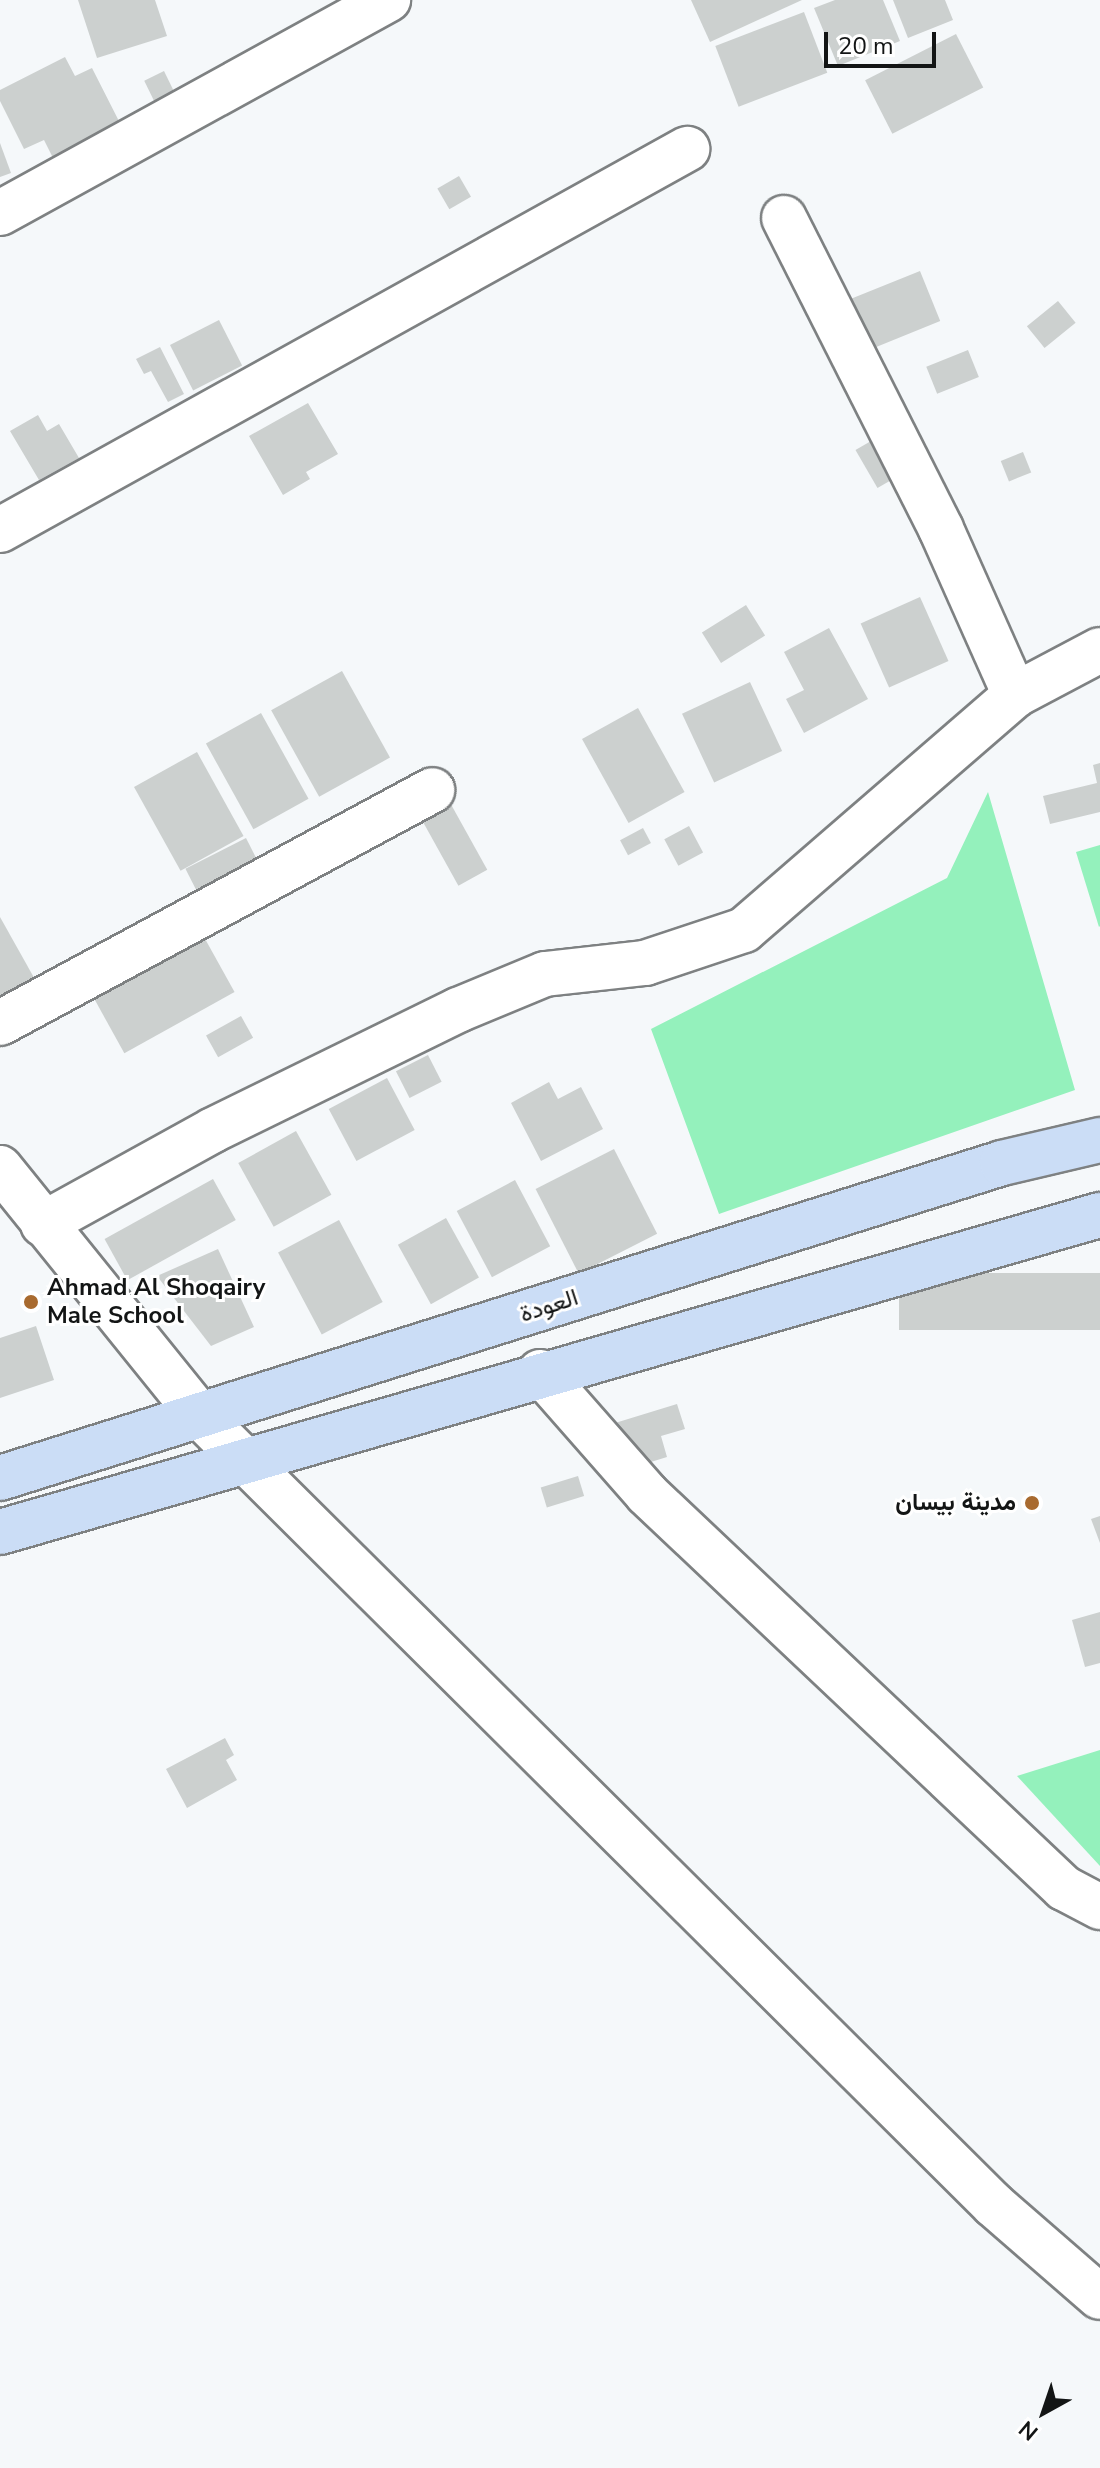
<!DOCTYPE html>
<html>
<head>
<meta charset="utf-8">
<style>
  body { margin:0 }
  #map { position:relative; width:1100px; height:2468px; overflow:hidden; background:#f5f8fa; font-family:"Nunito Sans",Vazirmatn,sans-serif }
  div>[style] { position:absolute }
  .green>* { inset:0; background:#94f1bc }
  .building>* { inset:0; background:#ccd0cf; transform-origin:0 0 }
  .roads { filter:drop-shadow(2px 0 #7e8182) drop-shadow(-2px 0 #7e8182) drop-shadow(0 2px #7e8182) drop-shadow(0 -2px #7e8182) }
  .minor>* { height:44px; margin:-22px; padding:0 22px; transform-origin:22px; border-radius:22px; background:#fff }
  .major>* { height:44px; margin:-22px; padding:0 22px; transform-origin:22px; border-radius:22px; background:#cbddf6 }
  .dots>* { width:22px; height:22px; translate:-50% -50%; box-sizing:border-box; border:4px solid #fff; border-radius:50% }
  span { translate:-50% -50%; white-space:nowrap; text-align:center; line-height:1.15; -webkit-text-stroke:6px #fff; paint-order:stroke }
  .poi-label { font-size:24px; color:#131515; font-weight:700 }
  .left { translate:0 -50%; text-align:left }
  .right { translate:-100% -50%; text-align:right }
  .street-label { font-size:24px; color:#131515 }
  .north { position:absolute; left:1004px; top:2372px; width:80px; height:80px; -webkit-text-stroke:6px #fff; paint-order:stroke; rotate:220deg; font-size:22px; font-weight:700; line-height:32px; text-align:center; color:#131515 }
  .north::after { content:''; display:block; margin:auto; width:28px; height:36px; background:#131515; clip-path:polygon(50% 0,100% 100%,50% 72%,0 100%) }
  .scale { position:absolute; left:824px; top:32px; width:112px; height:36px; box-sizing:border-box; border:4px solid #131515; border-top:0; padding-left:10px; font-size:24px; line-height:28px; white-space:nowrap; color:#131515; -webkit-text-stroke:6px #fff; paint-order:stroke }
</style>
</head>
<body>
<div id="map">
  <div class="green">
    <div style="clip-path:polygon(988px 792px,1075px 1090px,719px 1214px,651px 1029px,947px 878px)"></div>
    <div style="clip-path:polygon(1100px 845px,1100px 926px,1099px 927px,1076px 852px)"></div>
    <div style="clip-path:polygon(1100px 1750px,1100px 1866px,1017px 1776px)"></div>
  </div>
  <div class="building">
    <div style="clip-path:polygon(78px 0,155px 0,167px 36px,97px 58px)"></div>
    <div style="clip-path:polygon(691px 0,802px 0,710px 42px)"></div>
    <div style="clip-path:polygon(835px 0,883px 0,900px 41px,838px 66px,814px 8px)"></div>
    <div style="clip-path:polygon(893px 0,945px 0,953px 20px,908px 38px)"></div>
    <div style="left:804px;top:12px;width:65px;height:95px;rotate:69deg"></div>
    <div style="left:956px;top:34px;width:60px;height:102px;rotate:63deg"></div>
    <div style="clip-path:polygon(65px 57px,75px 76px,92px 68px,125px 133px,58px 168px,44px 140px,24px 149px,0 101px,0 90px)"></div>
    <div style="left:164px;top:71px;width:34px;height:22px;rotate:64deg"></div>
    <div style="clip-path:polygon(0 143px,11px 173px,0 177px)"></div>
    <div style="left:459px;top:176px;width:24px;height:25px;rotate:60deg"></div>
    <div style="left:920px;top:271px;width:54px;height:75px;rotate:68deg"></div>
    <div style="left:1058px;top:301px;width:28px;height:40px;rotate:51deg"></div>
    <div style="left:219px;top:320px;width:51px;height:55px;rotate:63deg"></div>
    <div style="clip-path:polygon(160px 347px,184px 394px,168px 402px,151px 371px,144px 374px,136px 359px)"></div>
    <div style="left:968px;top:350px;width:29px;height:45px;rotate:68deg"></div>
    <div style="clip-path:polygon(308px 403px,338px 454px,306px 472px,310px 479px,283px 495px,249px 436px)"></div>
    <div style="clip-path:polygon(38px 415px,47px 431px,59px 424px,79px 458px,39px 480px,10px 431px)"></div>
    <div style="left:878px;top:437px;width:44px;height:26px;rotate:60deg"></div>
    <div style="left:1023px;top:452px;width:22px;height:24px;rotate:68deg"></div>
    <div style="left:920px;top:597px;width:70px;height:65px;rotate:66deg"></div>
    <div style="left:746px;top:605px;width:36px;height:52px;rotate:58deg"></div>
    <div style="clip-path:polygon(829px 628px,868px 699px,804px 733px,786px 699px,804px 690px,784px 652px)"></div>
    <div style="left:342px;top:671px;width:99px;height:81px;rotate:61deg"></div>
    <div style="left:750px;top:682px;width:76px;height:75px;rotate:65deg"></div>
    <div style="left:638px;top:708px;width:96px;height:64px;rotate:61deg"></div>
    <div style="left:261px;top:713px;width:98px;height:63px;rotate:61deg"></div>
    <div style="left:197px;top:752px;width:96px;height:72px;rotate:61deg"></div>
    <div style="clip-path:polygon(1100px 763px,1100px 812px,1050px 824px,1043px 796px,1097px 783px,1093px 765px)"></div>
    <div style="left:448px;top:799px;width:81px;height:33px;rotate:61deg"></div>
    <div style="left:689px;top:826px;width:30px;height:28px;rotate:62deg"></div>
    <div style="left:643px;top:828px;width:17px;height:26px;rotate:62deg"></div>
    <div style="left:246px;top:838px;width:30px;height:68px;rotate:63deg"></div>
    <div style="clip-path:polygon(0 917px,37px 983px,0 1004px)"></div>
    <div style="left:204px;top:937px;width:63px;height:126px;rotate:61deg"></div>
    <div style="left:241px;top:1016px;width:25px;height:40px;rotate:61deg"></div>
    <div style="left:428px;top:1055px;width:30px;height:36px;rotate:63deg"></div>
    <div style="left:387px;top:1078px;width:59px;height:66px;rotate:62deg"></div>
    <div style="clip-path:polygon(549px 1082px,558px 1099px,581px 1087px,603px 1129px,541px 1161px,511px 1103px)"></div>
    <div style="left:296px;top:1131px;width:73px;height:66px;rotate:61deg"></div>
    <div style="left:614px;top:1149px;width:95px;height:88px;rotate:63deg"></div>
    <div style="left:213px;top:1179px;width:47px;height:124px;rotate:61deg"></div>
    <div style="left:515px;top:1180px;width:75px;height:66px;rotate:62deg"></div>
    <div style="left:446px;top:1218px;width:68px;height:55px;rotate:61deg"></div>
    <div style="left:339px;top:1220px;width:93px;height:69px;rotate:62deg"></div>
    <div style="clip-path:polygon(218px 1249px,254px 1327px,211px 1346px,157px 1276px)"></div>
    <div style="left:1100px;top:1273px;width:57px;height:201px;rotate:90deg"></div>
    <div style="clip-path:polygon(36px 1326px,54px 1380px,0 1398px,0 1338px)"></div>
    <div style="clip-path:polygon(677px 1404px,685px 1429px,661px 1436px,667px 1457px,625px 1470px,602px 1427px)"></div>
    <div style="left:578px;top:1476px;width:21px;height:39px;rotate:73deg"></div>
    <div style="clip-path:polygon(1100px 1516px,1100px 1543px,1091px 1519px)"></div>
    <div style="clip-path:polygon(1100px 1612px,1100px 1663px,1085px 1667px,1072px 1620px)"></div>
    <div style="clip-path:polygon(225px 1738px,234px 1755px,226px 1760px,237px 1780px,187px 1808px,166px 1769px)"></div>
  </div>
  <div class="roads">
    <div class="minor">
      <div style="left:0;top:213px;width:443px;rotate:-28.8deg"></div>
      <div style="left:784px;top:218px;width:348px;rotate:63.2deg"></div>
      <div style="left:941px;top:529px;width:182px;rotate:66deg"></div>
      <div style="left:0;top:530px;width:786px;rotate:-29.01deg"></div>
      <div style="left:0;top:1023px;width:491px;rotate:-28.3deg"></div>
      <div style="left:0;top:1168px;width:320px;rotate:51.1deg"></div>
      <div style="left:201px;top:1417px;width:1118px;rotate:44.82deg"></div>
      <div style="left:994px;top:2205px;width:140px;rotate:41deg"></div>
      <div style="left:43px;top:1224px;width:194px;rotate:-28.9deg"></div>
      <div style="left:213px;top:1130px;width:273px;rotate:-26.1deg"></div>
      <div style="left:458px;top:1010px;width:94px;rotate:-22.5deg"></div>
      <div style="left:545px;top:974px;width:101px;rotate:-6.3deg"></div>
      <div style="left:645px;top:963px;width:104px;rotate:-18.4deg"></div>
      <div style="left:744px;top:930px;width:359px;rotate:-40.9deg"></div>
      <div style="left:1015px;top:695px;width:96px;rotate:-27.9deg"></div>
      <div style="left:540px;top:1372px;width:162px;rotate:48.7deg"></div>
      <div style="left:647px;top:1494px;width:574px;rotate:43.38deg"></div>
      <div style="left:1064px;top:1888px;width:41px;rotate:27.8deg"></div>
    </div>
    <div class="major">
      <div style="left:0;top:1478px;width:1050px;rotate:-17.45deg"></div>
      <div style="left:1002px;top:1163px;width:101px;rotate:-13.2deg"></div>
      <div style="left:0;top:1532px;width:1145px;rotate:-16.08deg"></div>
    </div>
  </div>
  <div class="dots">
    <div style="left:31px;top:1302px;background:#a86a2f"></div>
    <div style="left:1032px;top:1503px;background:#a86a2f"></div>
  </div>
  <div class="poi-label">
    <span class="left" style="left:47px;top:1302px">Ahmad Al Shoqairy<br>Male School</span>
    <span class="right" style="left:1016px;top:1503px">مدينة بيسان</span>
  </div>
  <div class="street-label">
    <span style="left:549px;top:1306px;rotate:-18deg">العودة</span>
  </div>
  <div class="north">N</div>
  <div class="scale">20 m</div>
</div>
</body>
</html>
